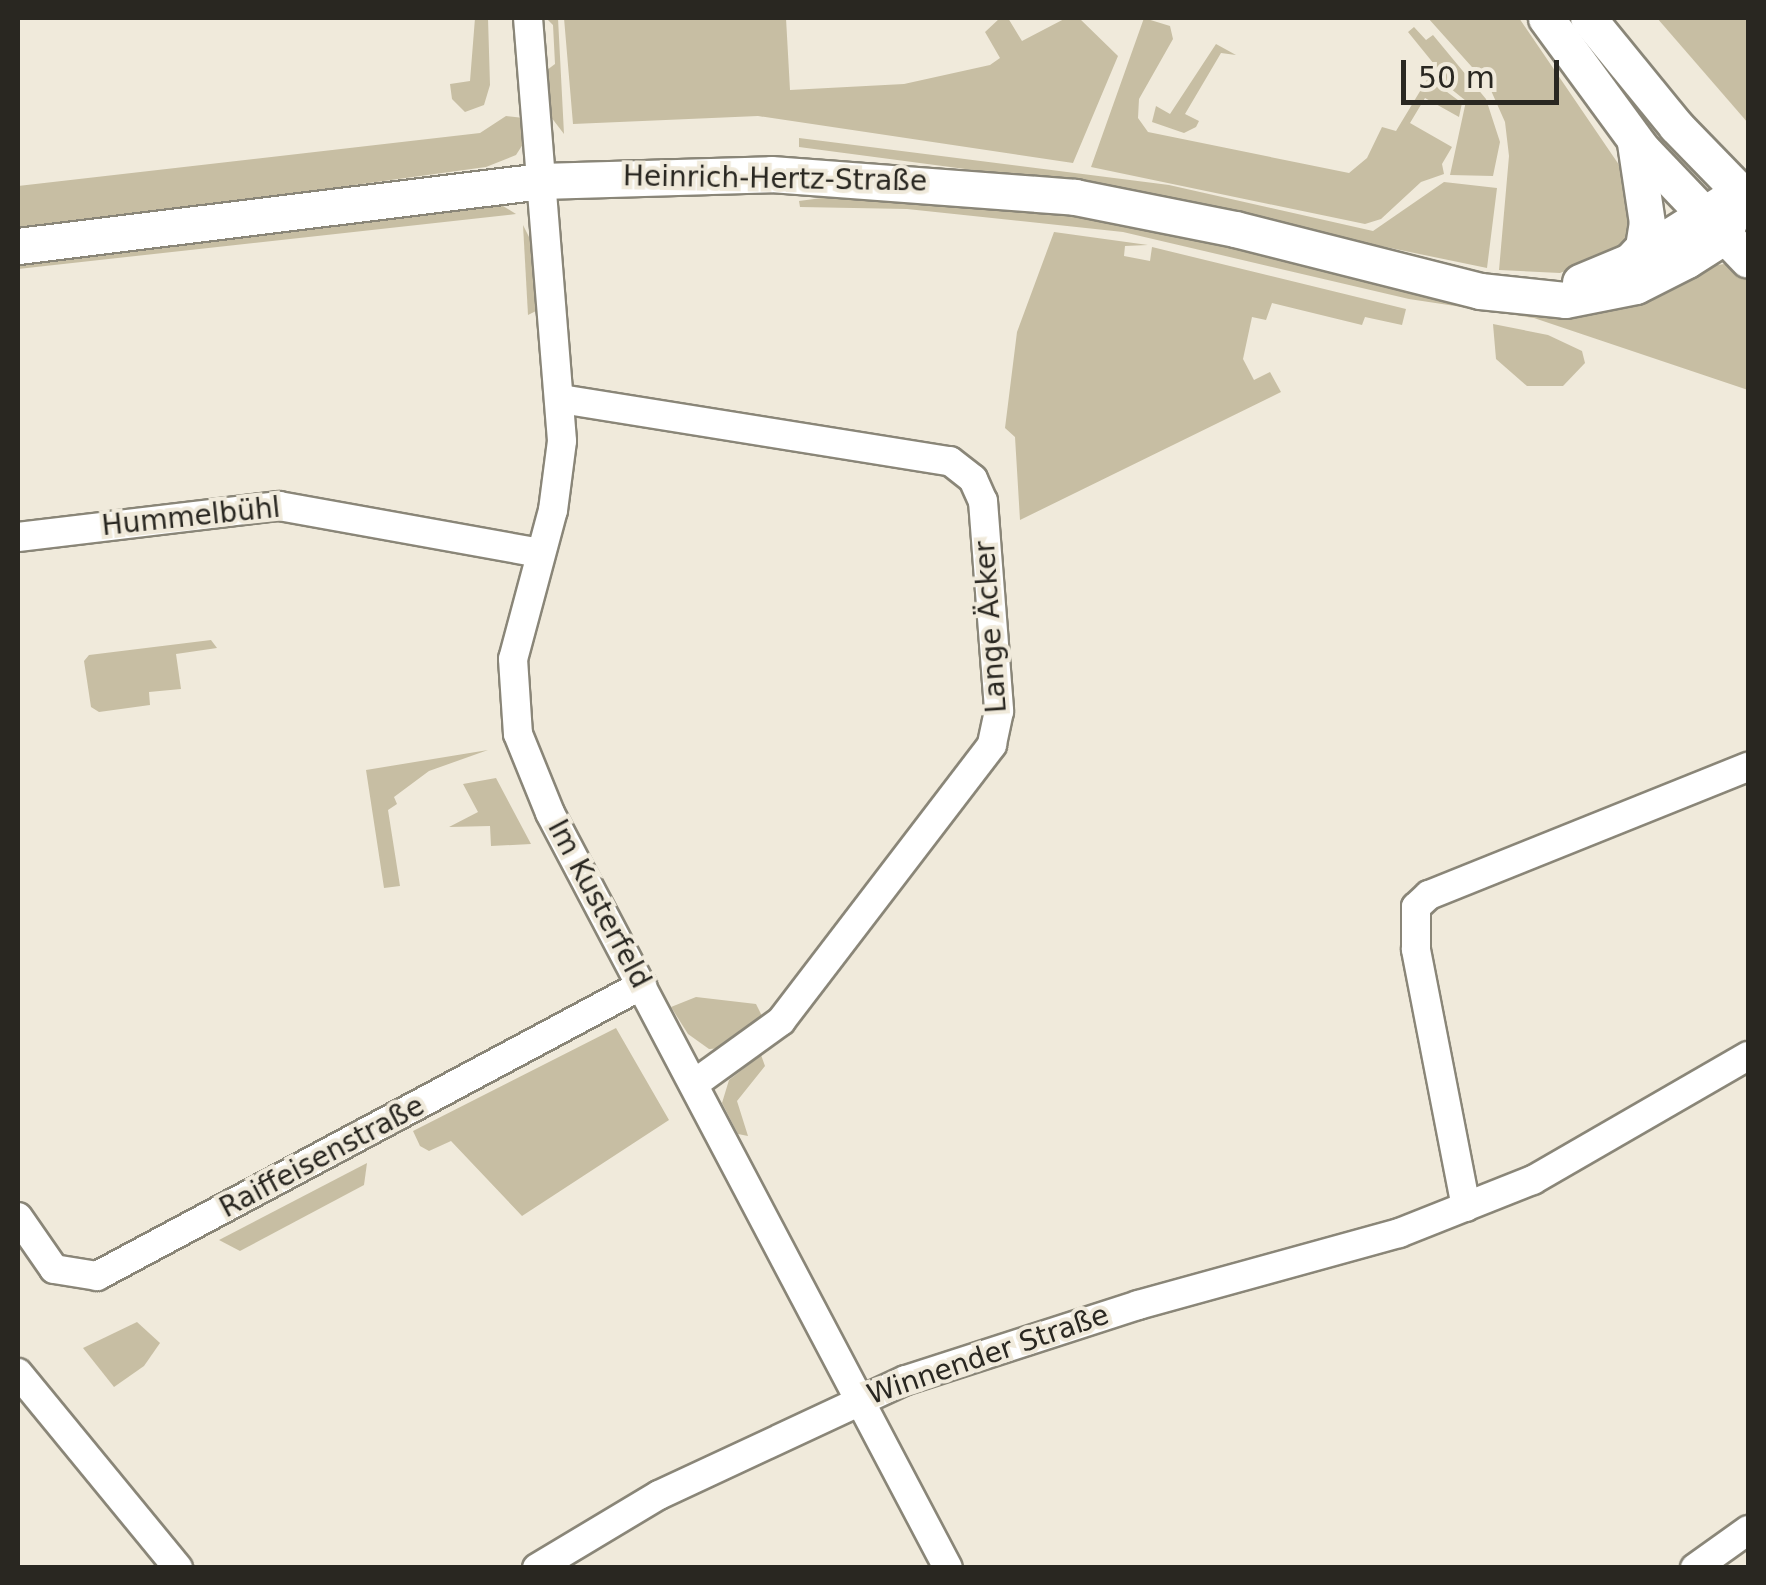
<!DOCTYPE html>
<html>
<head>
<meta charset="utf-8">
<style>
  body { margin:0 }
  #map { position:relative; width:1766px; height:1585px; overflow:hidden; background:#f0eadb; font-family:"DejaVu Sans",sans-serif }
  div>[style] { position:absolute }
  .green>* { inset:0; background:#c7bea3 }
  .roads { filter:drop-shadow(2px 0 #8a8678) drop-shadow(-2px 0 #8a8678) drop-shadow(0 2px #8a8678) drop-shadow(0 -2px #8a8678) }
  .minor>* { height:28px; margin:-14px; padding:0 14px; transform-origin:14px; border-radius:14px; background:#fff }
  .major>* { height:35px; margin:-17.5px; padding:0 17.5px; transform-origin:17.5px; border-radius:17.5px; background:#fff }
  span { translate:-50% -50%; white-space:nowrap; text-align:center; line-height:1.15; -webkit-text-stroke:8px #f0eadb; paint-order:stroke }
  .street-label { font-size:28px; color:#292721 }
  .frame { position:absolute; inset:0; border:20px solid #292721; pointer-events:none }
  .scale { position:absolute; left:1401px; top:60px; width:158px; height:45px; box-sizing:border-box; border:5px solid #292721; border-top:0; padding-left:12px; font-size:30px; line-height:35px; white-space:nowrap; color:#292721; -webkit-text-stroke:8px #f0eadb; paint-order:stroke }
</style>
</head>
<body>
<div id="map">
  <div class="green">
    <div style="clip-path:polygon(475px 18px,488px 18px,490px 85px,484px 105px,465px 112px,452px 99px,450px 84px,470px 81px)"></div>
    <div style="clip-path:polygon(546px 18px,558px 18px,564px 134px,551px 117px,547px 70px,555px 64px,553px 25px)"></div>
    <div style="clip-path:polygon(564px 18px,786px 18px,790px 90px,904px 84px,990px 65px,1000px 58px,985px 32px,1000px 18px,1008px 18px,1022px 41px,1066px 18px,1079px 18px,1118px 56px,1073px 163px,758px 116px,573px 124px)"></div>
    <div style="clip-path:polygon(1144px 18px,1170px 26px,1173px 39px,1139px 99px,1138px 118px,1148px 132px,1349px 173px,1367px 158px,1382px 127px,1396px 131px,1428px 78px,1462px 103px,1459px 117px,1425px 98px,1410px 123px,1452px 147px,1442px 164px,1444px 174px,1421px 182px,1381px 219px,1365px 224px,1091px 167px)"></div>
    <div style="clip-path:polygon(1428px 18px,1519px 18px,1630px 181px,1639px 215px,1621px 249px,1560px 273px,1499px 270px,1509px 156px,1505px 122px,1489px 86px)"></div>
    <div style="clip-path:polygon(1657px 18px,1748px 18px,1748px 123px)"></div>
    <div style="clip-path:polygon(1414px 27px,1426px 40px,1433px 35px,1486px 99px,1500px 142px,1493px 176px,1450px 175px,1466px 101px,1429px 71px,1434px 64px,1408px 32px)"></div>
    <div style="clip-path:polygon(1216px 44px,1236px 55px,1221px 53px,1185px 114px,1199px 121px,1196px 127px,1184px 133px,1152px 122px,1156px 106px,1170px 114px)"></div>
    <div style="clip-path:polygon(506px 116px,524px 118px,525px 141px,516px 155px,486px 167px,18px 231px,18px 186px,480px 133px)"></div>
    <div style="clip-path:polygon(799px 138px,1169px 185px,1373px 231px,1444px 182px,1497px 188px,1487px 268px,1086px 185px,799px 147px)"></div>
    <div style="clip-path:polygon(852px 194px,981px 198px,1161px 223px,1467px 304px,1724px 264px,1748px 274px,1748px 390px,1534px 318px,1409px 299px,1123px 232px,907px 209px,800px 207px,799px 201px)"></div>
    <div style="clip-path:polygon(498px 203px,516px 214px,18px 269px,18px 253px)"></div>
    <div style="clip-path:polygon(523px 225px,535px 249px,542px 308px,528px 315px)"></div>
    <div style="clip-path:polygon(1054px 232px,1148px 245px,1125px 246px,1124px 256px,1150px 261px,1152px 247px,1406px 309px,1402px 325px,1365px 317px,1362px 325px,1272px 303px,1266px 320px,1252px 317px,1243px 359px,1254px 380px,1270px 372px,1281px 392px,1020px 520px,1015px 437px,1005px 428px,1017px 332px)"></div>
    <div style="clip-path:polygon(1493px 324px,1548px 335px,1582px 351px,1585px 363px,1563px 386px,1527px 386px,1496px 359px)"></div>
    <div style="clip-path:polygon(211px 640px,217px 648px,176px 654px,181px 689px,149px 692px,150px 705px,99px 712px,91px 707px,84px 661px,89px 655px)"></div>
    <div style="clip-path:polygon(488px 750px,429px 771px,394px 797px,397px 804px,388px 810px,400px 886px,384px 888px,366px 770px)"></div>
    <div style="clip-path:polygon(496px 778px,531px 844px,491px 846px,490px 826px,449px 827px,478px 812px,463px 784px)"></div>
    <div style="clip-path:polygon(696px 997px,756px 1004px,764px 1020px,725px 1048px,709px 1049px,688px 1034px,671px 1007px)"></div>
    <div style="clip-path:polygon(616px 1028px,669px 1120px,522px 1216px,451px 1141px,429px 1151px,420px 1146px,413px 1131px)"></div>
    <div style="clip-path:polygon(761px 1055px,765px 1066px,737px 1101px,748px 1136px,738px 1134px,722px 1103px,729px 1080px)"></div>
    <div style="clip-path:polygon(367px 1163px,364px 1185px,240px 1251px,219px 1240px)"></div>
    <div style="clip-path:polygon(137px 1322px,160px 1343px,144px 1366px,114px 1387px,83px 1348px)"></div>
  </div>
  <div class="roads">
    <div class="minor">
      <div style="left:528px;top:18px;width:424px;rotate:85.4deg"></div>
      <div style="left:562px;top:441px;width:70px;rotate:97.4deg"></div>
      <div style="left:553px;top:510px;width:154px;rotate:105deg"></div>
      <div style="left:513px;top:659px;width:75px;rotate:86.2deg"></div>
      <div style="left:518px;top:734px;width:85px;rotate:67.9deg"></div>
      <div style="left:550px;top:813px;width:853px;rotate:62.2deg"></div>
      <div style="left:561px;top:399px;width:394px;rotate:9.1deg"></div>
      <div style="left:950px;top:461px;width:29px;rotate:38deg"></div>
      <div style="left:973px;top:479px;width:24px;rotate:66deg"></div>
      <div style="left:983px;top:501px;width:211px;rotate:85.6deg"></div>
      <div style="left:999px;top:711px;width:35px;rotate:102deg"></div>
      <div style="left:992px;top:745px;width:347px;rotate:127.4deg"></div>
      <div style="left:781px;top:1021px;width:107px;rotate:144.1deg"></div>
      <div style="left:18px;top:537px;width:263px;rotate:-6.8deg"></div>
      <div style="left:279px;top:506px;width:266px;rotate:10.2deg"></div>
      <div style="left:1466px;top:1207px;width:263px;rotate:-101deg"></div>
      <div style="left:1416px;top:949px;width:42px;rotate:-90deg"></div>
      <div style="left:1416px;top:907px;width:18px;rotate:-43deg"></div>
      <div style="left:1429px;top:895px;width:344px;rotate:-21.9deg"></div>
      <div style="left:18px;top:1217px;width:63px;rotate:55.3deg"></div>
      <div style="left:54px;top:1269px;width:44px;rotate:9.2deg"></div>
      <div style="left:97px;top:1276px;width:618px;rotate:-28.1deg"></div>
      <div style="left:18px;top:1373px;width:252px;rotate:50.6deg"></div>
      <div style="left:537px;top:1568px;width:142px;rotate:-30.9deg"></div>
      <div style="left:659px;top:1495px;width:272px;rotate:-25deg"></div>
      <div style="left:906px;top:1380px;width:244px;rotate:-17.9deg"></div>
      <div style="left:1138px;top:1305px;width:271px;rotate:-15.4deg"></div>
      <div style="left:1399px;top:1233px;width:144px;rotate:-21.6deg"></div>
      <div style="left:1533px;top:1180px;width:248px;rotate:-30deg"></div>
      <div style="left:1695px;top:1568px;width:65px;rotate:-35.6deg"></div>
    </div>
    <div class="major">
      <div style="left:1546px;top:18px;width:162px;rotate:53.8deg"></div>
      <div style="left:1642px;top:149px;width:153px;rotate:46.3deg"></div>
      <div style="left:1588px;top:18px;width:139px;rotate:50.8deg"></div>
      <div style="left:1676px;top:126px;width:103px;rotate:45.8deg"></div>
      <div style="left:18px;top:246px;width:527px;rotate:-7.08deg"></div>
      <div style="left:541px;top:181px;width:230px;rotate:-1.7deg"></div>
      <div style="left:771px;top:174px;width:305px;rotate:4.3deg"></div>
      <div style="left:1075px;top:197px;width:163px;rotate:11.3deg"></div>
      <div style="left:1235px;top:229px;width:253px;rotate:14.2deg"></div>
      <div style="left:1480px;top:291px;width:85px;rotate:6deg"></div>
      <div style="left:1565px;top:300px;width:72px;rotate:-11.2deg"></div>
      <div style="left:1636px;top:286px;width:57px;rotate:-27deg"></div>
      <div style="left:1687px;top:260px;width:43px;rotate:-32.6deg"></div>
      <div style="left:1723px;top:237px;width:48px;rotate:-67.8deg"></div>
      <div style="left:1631px;top:260px;width:18px;rotate:-47deg"></div>
      <div style="left:1643px;top:247px;width:24px;rotate:-81deg"></div>
      <div style="left:1647px;top:223px;width:81px;rotate:-98.5deg"></div>
      <div style="left:1580px;top:282px;width:54px;rotate:-22.8deg"></div>
      <div style="left:1630px;top:261px;width:109px;rotate:-32.2deg"></div>
    </div>
  </div>
  <div class="street-label">
    <span style="left:775px;top:179px;rotate:1deg">Heinrich-Hertz-Straße</span>
    <span style="left:191px;top:517px;rotate:-6deg">Hummelbühl</span>
    <span style="left:991px;top:627px;rotate:-94deg">Lange Äcker</span>
    <span style="left:599px;top:904px;rotate:62deg">Im Kusterfeld</span>
    <span style="left:322px;top:1157px;rotate:-28deg">Raiffeisenstraße</span>
    <span style="left:988px;top:1355px;rotate:-19deg">Winnender Straße</span>
  </div>
  <div class="frame"></div>
  <div class="scale">50 m</div>
</div>
</body>
</html>
